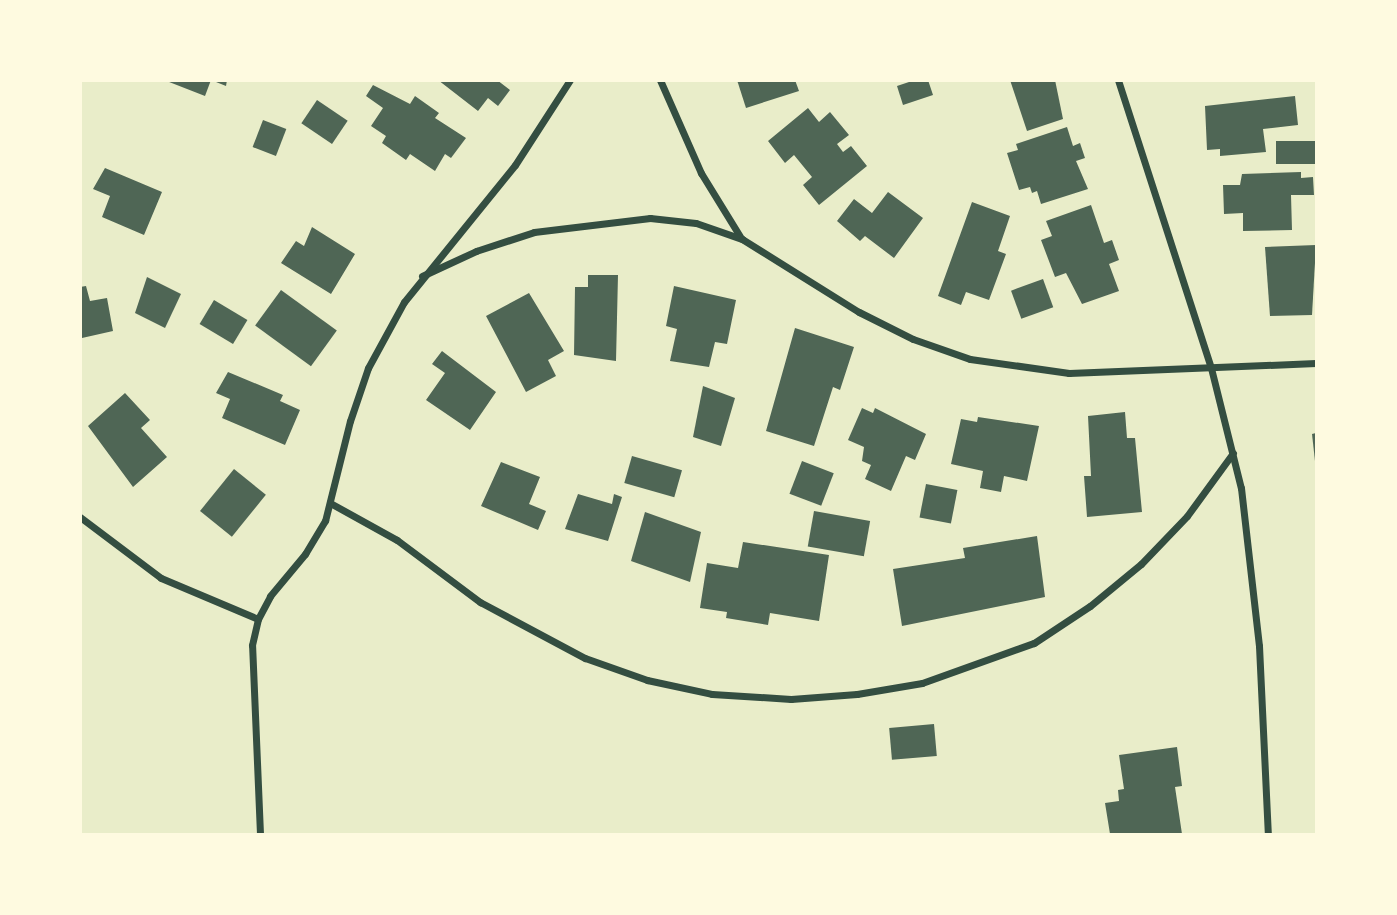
<!DOCTYPE html>
<html>
<head>
<meta charset="utf-8">
<style>
  body { margin:0 }
  #map { position:relative; width:1397px; height:915px; overflow:hidden; background:#e9edc9; font-family:"Nunito Sans",sans-serif }
  div>[style] { position:absolute }
  .building>* { inset:0; background:#4f6655; transform-origin:0 0 }
  .minor>* { height:7px; margin:-3.5px; padding:0 3.5px; transform-origin:3.5px; border-radius:3.5px; background:#344e41 }
  span { translate:-50% -50%; white-space:nowrap; text-align:center; line-height:1.15; -webkit-text-stroke:5px #fefae0; paint-order:stroke }
  .frame { position:absolute; inset:0; border:82px solid #fefae0; pointer-events:none }
</style>
</head>
<body>
<div id="map">
  <div class="building">
    <div style="clip-path:polygon(164px 80px,211px 80px,205px 96px)"></div>
    <div style="clip-path:polygon(211px 80px,227px 80px,226px 86px)"></div>
    <div style="clip-path:polygon(438px 80px,497px 80px,510px 90px,498px 106px,488px 98px,478px 111px)"></div>
    <div style="clip-path:polygon(737px 80px,795px 80px,799px 91px,746px 108px)"></div>
    <div style="clip-path:polygon(915px 80px,928px 80px,933px 95px,903px 105px,897px 86px)"></div>
    <div style="clip-path:polygon(1010px 80px,1055px 80px,1063px 119px,1027px 131px)"></div>
    <div style="clip-path:polygon(373px 85px,410px 104px,415px 96px,439px 113px,435px 118px,466px 138px,451px 158px,445px 154px,435px 171px,410px 154px,406px 160px,382px 143px,386px 136px,371px 126px,383px 108px,366px 96px)"></div>
    <div style="clip-path:polygon(1295px 96px,1298px 125px,1263px 129px,1266px 152px,1220px 156px,1220px 149px,1207px 150px,1205px 106px)"></div>
    <div style="left:317px;top:100px;width:37px;height:28px;rotate:34deg"></div>
    <div style="clip-path:polygon(808px 108px,819px 122px,830px 112px,849px 135px,837px 144px,843px 152px,851px 146px,867px 166px,819px 205px,803px 185px,812px 177px,794px 155px,785px 163px,768px 141px)"></div>
    <div style="left:263px;top:120px;width:25px;height:29px;rotate:21deg"></div>
    <div style="clip-path:polygon(1067px 127px,1073px 146px,1080px 143px,1085px 158px,1076px 161px,1088px 189px,1041px 204px,1037px 191px,1032px 193px,1030px 187px,1019px 190px,1007px 153px,1018px 150px,1016px 144px)"></div>
    <div style="left:1316px;top:141px;width:23px;height:40px;rotate:90deg"></div>
    <div style="clip-path:polygon(105px 168px,162px 192px,144px 235px,102px 217px,110px 196px,93px 189px)"></div>
    <div style="clip-path:polygon(1301px 172px,1301px 178px,1313px 177px,1314px 195px,1291px 195px,1292px 230px,1243px 231px,1243px 213px,1224px 214px,1223px 185px,1240px 185px,1242px 174px)"></div>
    <div style="clip-path:polygon(888px 192px,923px 218px,894px 258px,865px 236px,860px 241px,837px 221px,854px 199px,872px 213px)"></div>
    <div style="clip-path:polygon(972px 202px,1010px 216px,998px 251px,1006px 254px,989px 300px,966px 292px,961px 305px,938px 296px)"></div>
    <div style="clip-path:polygon(1091px 205px,1104px 243px,1112px 240px,1119px 260px,1109px 264px,1119px 291px,1082px 304px,1066px 273px,1055px 277px,1041px 240px,1052px 236px,1046px 221px)"></div>
    <div style="clip-path:polygon(312px 227px,355px 254px,331px 294px,281px 263px,296px 241px,304px 246px)"></div>
    <div style="clip-path:polygon(1316px 245px,1312px 315px,1270px 316px,1265px 247px)"></div>
    <div style="clip-path:polygon(588px 275px,618px 275px,616px 361px,574px 355px,575px 287px,588px 287px)"></div>
    <div style="clip-path:polygon(147px 277px,181px 294px,165px 328px,135px 313px)"></div>
    <div style="left:1043px;top:279px;width:30px;height:34px;rotate:70deg"></div>
    <div style="clip-path:polygon(86px 286px,90px 301px,107px 298px,113px 331px,82px 338px,80px 348px,80px 287px)"></div>
    <div style="clip-path:polygon(674px 286px,736px 300px,727px 344px,715px 342px,709px 367px,670px 361px,677px 329px,666px 326px)"></div>
    <div style="left:281px;top:290px;width:69px;height:44px;rotate:36deg"></div>
    <div style="clip-path:polygon(529px 293px,564px 351px,548px 360px,556px 376px,526px 392px,486px 316px)"></div>
    <div style="left:214px;top:300px;width:39px;height:28px;rotate:31deg"></div>
    <div style="clip-path:polygon(795px 328px,854px 347px,840px 390px,833px 387px,814px 446px,766px 431px)"></div>
    <div style="clip-path:polygon(442px 351px,496px 392px,470px 430px,426px 400px,445px 373px,432px 364px)"></div>
    <div style="clip-path:polygon(228px 372px,283px 395px,280px 401px,300px 410px,285px 445px,222px 418px,230px 399px,216px 393px)"></div>
    <div style="clip-path:polygon(703px 386px,735px 398px,721px 446px,693px 437px)"></div>
    <div style="clip-path:polygon(125px 393px,150px 420px,141px 428px,167px 457px,133px 487px,88px 426px)"></div>
    <div style="clip-path:polygon(862px 408px,873px 413px,875px 408px,926px 434px,915px 460px,906px 456px,891px 491px,865px 479px,871px 465px,862px 461px,864px 447px,848px 440px)"></div>
    <div style="clip-path:polygon(1125px 412px,1127px 438px,1135px 438px,1142px 512px,1087px 517px,1084px 476px,1091px 476px,1088px 416px)"></div>
    <div style="clip-path:polygon(978px 417px,1039px 426px,1027px 481px,1004px 476px,1001px 492px,980px 488px,983px 471px,951px 464px,961px 419px,977px 422px)"></div>
    <div style="clip-path:polygon(1316px 433px,1316px 461px,1315px 461px,1312px 434px)"></div>
    <div style="left:632px;top:456px;width:52px;height:28px;rotate:16deg"></div>
    <div style="left:802px;top:461px;width:34px;height:35px;rotate:21deg"></div>
    <div style="clip-path:polygon(501px 462px,540px 477px,529px 504px,546px 511px,538px 530px,481px 506px)"></div>
    <div style="left:234px;top:469px;width:41px;height:54px;rotate:39deg"></div>
    <div style="left:926px;top:484px;width:32px;height:34px;rotate:11deg"></div>
    <div style="clip-path:polygon(578px 494px,612px 504px,614px 494px,622px 497px,608px 541px,565px 529px)"></div>
    <div style="left:814px;top:511px;width:57px;height:36px;rotate:10deg"></div>
    <div style="clip-path:polygon(645px 512px,701px 532px,690px 582px,631px 561px)"></div>
    <div style="clip-path:polygon(1037px 536px,1045px 597px,902px 626px,893px 569px,965px 558px,963px 548px)"></div>
    <div style="clip-path:polygon(743px 542px,829px 555px,819px 621px,770px 613px,768px 625px,726px 618px,727px 612px,700px 608px,707px 563px,738px 568px)"></div>
    <div style="left:934px;top:724px;width:32px;height:45px;rotate:85deg"></div>
    <div style="clip-path:polygon(1177px 747px,1182px 786px,1175px 787px,1182px 834px,1110px 834px,1105px 803px,1119px 801px,1118px 790px,1124px 789px,1119px 755px)"></div>
  </div>
  <div class="minor">
    <div style="left:660px;top:80px;width:102px;rotate:66.2deg"></div>
    <div style="left:701px;top:173px;width:76px;rotate:58.4deg"></div>
    <div style="left:1118px;top:80px;width:303px;rotate:72.1deg"></div>
    <div style="left:1211px;top:368px;width:124px;rotate:76deg"></div>
    <div style="left:1241px;top:488px;width:159px;rotate:83.5deg"></div>
    <div style="left:1259px;top:646px;width:188px;rotate:87.3deg"></div>
    <div style="left:422px;top:276px;width:60px;rotate:-24.8deg"></div>
    <div style="left:476px;top:251px;width:61px;rotate:-18.1deg"></div>
    <div style="left:534px;top:232px;width:117px;rotate:-6.9deg"></div>
    <div style="left:650px;top:218px;width:46px;rotate:6.2deg"></div>
    <div style="left:696px;top:223px;width:49px;rotate:19.2deg"></div>
    <div style="left:742px;top:239px;width:138px;rotate:32deg"></div>
    <div style="left:859px;top:312px;width:60px;rotate:26.6deg"></div>
    <div style="left:913px;top:339px;width:60px;rotate:19.3deg"></div>
    <div style="left:970px;top:359px;width:100px;rotate:8deg"></div>
    <div style="left:1069px;top:373px;width:247px;rotate:-2.3deg"></div>
    <div style="left:332px;top:504px;width:74px;rotate:29deg"></div>
    <div style="left:397px;top:540px;width:104px;rotate:36.8deg"></div>
    <div style="left:480px;top:602px;width:119px;rotate:28.1deg"></div>
    <div style="left:585px;top:658px;width:66px;rotate:19.5deg"></div>
    <div style="left:647px;top:680px;width:66px;rotate:12.2deg"></div>
    <div style="left:712px;top:694px;width:79px;rotate:3.6deg"></div>
    <div style="left:791px;top:699px;width:66px;rotate:-4.3deg"></div>
    <div style="left:857px;top:694px;width:66px;rotate:-9.6deg"></div>
    <div style="left:922px;top:683px;width:119px;rotate:-19.7deg"></div>
    <div style="left:1034px;top:643px;width:67px;rotate:-33.5deg"></div>
    <div style="left:1090px;top:606px;width:66px;rotate:-39.5deg"></div>
    <div style="left:1141px;top:564px;width:66px;rotate:-46.2deg"></div>
    <div style="left:1187px;top:516px;width:78px;rotate:-53.9deg"></div>
    <div style="left:80px;top:517px;width:101px;rotate:37deg"></div>
    <div style="left:161px;top:578px;width:105px;rotate:22.9deg"></div>
    <div style="left:260px;top:834px;width:189px;rotate:-92.4deg"></div>
    <div style="left:252px;top:645px;width:27px;rotate:-77deg"></div>
    <div style="left:258px;top:619px;width:26px;rotate:-62deg"></div>
    <div style="left:270px;top:596px;width:55px;rotate:-50.2deg"></div>
    <div style="left:305px;top:554px;width:39px;rotate:-59deg"></div>
    <div style="left:325px;top:521px;width:103px;rotate:-76deg"></div>
    <div style="left:350px;top:421px;width:56px;rotate:-71.2deg"></div>
    <div style="left:368px;top:368px;width:75px;rotate:-61.4deg"></div>
    <div style="left:404px;top:302px;width:176px;rotate:-51deg"></div>
    <div style="left:515px;top:165px;width:101px;rotate:-57.1deg"></div>
  </div>
  <div class="frame"></div>
</div>
</body>
</html>
